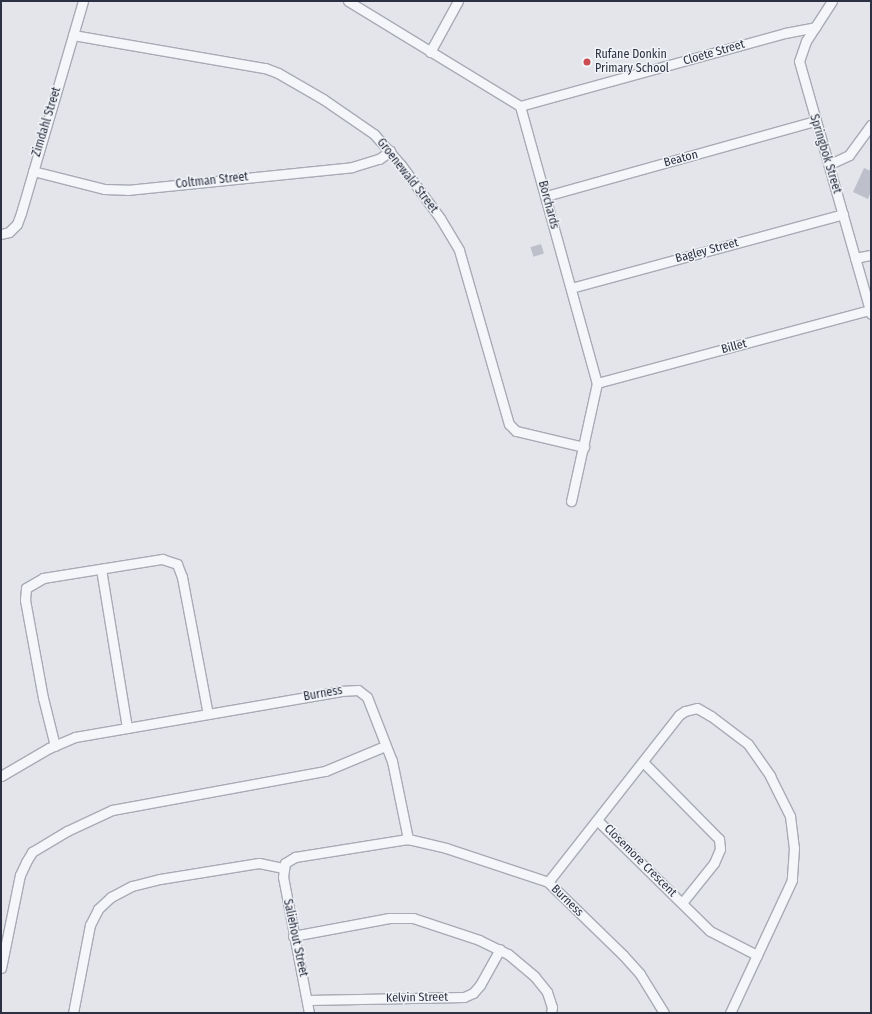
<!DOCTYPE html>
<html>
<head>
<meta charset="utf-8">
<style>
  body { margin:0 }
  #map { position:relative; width:872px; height:1014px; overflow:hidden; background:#e3e5eb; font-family:"Fira Sans Condensed",sans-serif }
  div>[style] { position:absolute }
  .building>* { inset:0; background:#bdc0ca; transform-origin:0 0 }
  .roads { filter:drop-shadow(1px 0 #a8abb5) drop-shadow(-1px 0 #a8abb5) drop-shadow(0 1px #a8abb5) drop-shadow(0 -1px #a8abb5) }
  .minor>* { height:9px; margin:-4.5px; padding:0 4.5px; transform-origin:4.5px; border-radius:4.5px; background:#f5f6f9 }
  .dots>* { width:11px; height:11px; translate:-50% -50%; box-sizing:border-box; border:2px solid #f2f4f8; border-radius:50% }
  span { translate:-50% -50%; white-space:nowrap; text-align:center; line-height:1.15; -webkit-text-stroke:3px #f2f4f8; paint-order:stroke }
  .street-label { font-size:12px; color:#2b3142 }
  .poi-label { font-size:12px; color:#2b3142 }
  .left { translate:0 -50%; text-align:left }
  .frame { position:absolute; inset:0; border:2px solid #2b3142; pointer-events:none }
</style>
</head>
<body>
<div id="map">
  <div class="building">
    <div style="clip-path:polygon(864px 168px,871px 171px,871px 191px,868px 199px,853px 192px)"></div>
    <div style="left:541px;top:244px;width:10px;height:11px;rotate:73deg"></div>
  </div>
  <div class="roads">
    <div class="minor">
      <div style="left:348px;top:1px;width:202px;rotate:31.4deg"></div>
      <div style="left:520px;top:106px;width:288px;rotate:74.5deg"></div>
      <div style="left:597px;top:383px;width:121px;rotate:102.4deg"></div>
      <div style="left:832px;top:1px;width:48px;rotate:123deg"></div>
      <div style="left:806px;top:41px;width:21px;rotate:109deg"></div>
      <div style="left:799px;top:61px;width:263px;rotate:74.1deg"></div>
      <div style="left:73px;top:35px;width:195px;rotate:9.8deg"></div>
      <div style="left:265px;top:68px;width:14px;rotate:21deg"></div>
      <div style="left:278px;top:73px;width:52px;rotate:30deg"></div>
      <div style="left:323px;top:99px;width:62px;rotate:34.5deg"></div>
      <div style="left:374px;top:134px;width:41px;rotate:48.9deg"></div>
      <div style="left:401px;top:165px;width:66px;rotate:53.7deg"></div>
      <div style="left:440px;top:218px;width:37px;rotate:59deg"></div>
      <div style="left:459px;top:250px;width:181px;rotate:74deg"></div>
      <div style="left:509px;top:424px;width:10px;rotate:45deg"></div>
      <div style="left:516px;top:431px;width:70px;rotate:13.2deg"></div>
      <div style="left:430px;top:52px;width:58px;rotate:-61.2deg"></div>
      <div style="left:520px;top:106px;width:275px;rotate:-15.4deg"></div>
      <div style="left:785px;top:33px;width:31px;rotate:-11deg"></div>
      <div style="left:830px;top:164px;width:21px;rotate:-25deg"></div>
      <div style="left:849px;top:155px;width:37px;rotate:-54deg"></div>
      <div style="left:33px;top:171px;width:73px;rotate:14.2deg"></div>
      <div style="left:104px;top:189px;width:23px;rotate:2deg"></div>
      <div style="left:127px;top:190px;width:226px;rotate:-5.8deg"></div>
      <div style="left:352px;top:167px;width:28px;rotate:-17deg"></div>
      <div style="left:379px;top:159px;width:14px;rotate:-36deg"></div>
      <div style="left:546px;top:196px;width:279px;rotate:-15.6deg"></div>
      <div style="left:1px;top:234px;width:8px;rotate:-14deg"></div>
      <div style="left:9px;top:232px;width:11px;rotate:-45deg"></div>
      <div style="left:17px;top:224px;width:12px;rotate:-70deg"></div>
      <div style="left:21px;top:213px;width:221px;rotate:-73.7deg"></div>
      <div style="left:855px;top:258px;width:16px;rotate:-11deg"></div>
      <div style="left:571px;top:288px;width:282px;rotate:-15.2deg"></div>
      <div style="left:597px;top:383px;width:283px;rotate:-15deg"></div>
      <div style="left:101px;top:569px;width:161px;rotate:80.7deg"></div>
      <div style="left:55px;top:746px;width:49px;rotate:-104deg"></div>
      <div style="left:43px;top:698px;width:100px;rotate:-100.4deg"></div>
      <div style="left:25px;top:600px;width:12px;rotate:-85deg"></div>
      <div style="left:26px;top:588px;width:20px;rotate:-30deg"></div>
      <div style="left:43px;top:578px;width:121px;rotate:-9.1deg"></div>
      <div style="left:162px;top:559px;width:16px;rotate:18deg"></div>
      <div style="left:177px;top:564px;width:14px;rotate:69deg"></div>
      <div style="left:182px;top:577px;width:139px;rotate:79.3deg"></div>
      <div style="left:644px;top:763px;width:107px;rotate:45.4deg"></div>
      <div style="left:719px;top:839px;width:10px;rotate:84deg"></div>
      <div style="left:720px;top:849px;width:15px;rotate:113deg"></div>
      <div style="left:714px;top:863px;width:51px;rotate:128.7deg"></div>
      <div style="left:1px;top:776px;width:56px;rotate:-30.3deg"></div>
      <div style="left:49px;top:748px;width:28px;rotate:-23deg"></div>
      <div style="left:75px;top:737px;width:269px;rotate:-9.8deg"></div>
      <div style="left:340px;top:691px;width:18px;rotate:-3deg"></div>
      <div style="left:358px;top:690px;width:11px;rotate:38deg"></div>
      <div style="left:367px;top:697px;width:69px;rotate:68.7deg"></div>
      <div style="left:392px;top:761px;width:80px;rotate:78.4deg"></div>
      <div style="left:597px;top:820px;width:158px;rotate:44.5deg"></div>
      <div style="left:710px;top:931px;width:53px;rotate:27.1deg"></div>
      <div style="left:548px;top:882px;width:212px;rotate:-51.9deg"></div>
      <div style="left:679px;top:715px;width:7px;rotate:-34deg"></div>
      <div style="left:685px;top:711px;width:12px;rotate:-14deg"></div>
      <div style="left:697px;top:708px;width:16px;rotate:30deg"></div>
      <div style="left:711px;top:716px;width:46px;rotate:37.1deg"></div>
      <div style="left:748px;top:744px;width:39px;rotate:55deg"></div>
      <div style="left:770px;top:776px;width:45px;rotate:63.4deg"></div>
      <div style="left:790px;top:816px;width:32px;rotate:83deg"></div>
      <div style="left:794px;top:848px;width:32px;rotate:94deg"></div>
      <div style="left:792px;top:880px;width:147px;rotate:115deg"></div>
      <div style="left:293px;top:936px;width:98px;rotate:-10.6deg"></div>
      <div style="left:389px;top:918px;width:24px"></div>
      <div style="left:413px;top:918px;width:70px;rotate:18.4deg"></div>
      <div style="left:479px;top:940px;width:32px;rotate:26deg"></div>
      <div style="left:508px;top:954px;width:35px;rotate:40deg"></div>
      <div style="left:535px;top:977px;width:19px;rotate:51deg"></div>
      <div style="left:547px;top:992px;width:16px;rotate:72deg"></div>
      <div style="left:552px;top:1007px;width:6px;rotate:99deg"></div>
      <div style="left:1px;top:968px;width:95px;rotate:-78.5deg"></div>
      <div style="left:20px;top:875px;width:14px;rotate:-65deg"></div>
      <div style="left:26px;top:862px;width:12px;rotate:-59deg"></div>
      <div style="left:32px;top:852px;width:41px;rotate:-31deg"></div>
      <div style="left:67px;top:831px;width:50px;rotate:-25deg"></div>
      <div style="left:112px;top:810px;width:217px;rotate:-10.4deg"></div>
      <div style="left:325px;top:771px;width:65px;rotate:-22.6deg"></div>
      <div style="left:308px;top:1000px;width:156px;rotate:-1.1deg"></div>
      <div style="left:464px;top:997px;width:10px;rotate:-24deg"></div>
      <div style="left:473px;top:993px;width:11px;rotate:-49deg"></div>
      <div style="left:480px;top:985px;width:41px;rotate:-60.9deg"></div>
      <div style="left:73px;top:1013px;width:90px;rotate:-79.1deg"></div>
      <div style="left:90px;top:925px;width:18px;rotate:-63deg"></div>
      <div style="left:98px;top:909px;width:18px;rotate:-43deg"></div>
      <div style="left:111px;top:897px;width:24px;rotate:-28deg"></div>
      <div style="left:132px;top:886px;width:29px;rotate:-14deg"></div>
      <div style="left:160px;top:879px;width:100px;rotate:-9.2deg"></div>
      <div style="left:259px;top:863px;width:25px;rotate:12deg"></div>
      <div style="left:309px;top:1013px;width:138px;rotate:-100.8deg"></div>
      <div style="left:283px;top:877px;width:14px;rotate:-82deg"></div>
      <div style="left:285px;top:863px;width:12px;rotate:-31deg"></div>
      <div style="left:295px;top:857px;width:114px;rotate:-9.1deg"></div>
      <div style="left:408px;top:839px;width:39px;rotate:13deg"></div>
      <div style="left:446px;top:848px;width:108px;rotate:18.4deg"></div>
      <div style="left:548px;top:882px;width:105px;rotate:44.2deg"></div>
      <div style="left:623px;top:955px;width:25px;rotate:48deg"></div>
      <div style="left:640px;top:974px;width:46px;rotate:58.4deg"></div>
    </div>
  </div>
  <div class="dots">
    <div style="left:587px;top:62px;background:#cc4b51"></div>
  </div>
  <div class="street-label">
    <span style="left:714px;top:53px;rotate:-16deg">Cloete Street</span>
    <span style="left:47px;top:122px;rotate:-73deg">Zimdahl Street</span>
    <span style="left:825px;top:154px;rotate:73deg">Springbok Street</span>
    <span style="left:681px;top:159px;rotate:-15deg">Beaton</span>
    <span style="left:407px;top:176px;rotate:52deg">Groenewald Street</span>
    <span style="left:212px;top:181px;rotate:-6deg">Coltman Street</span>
    <span style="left:548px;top:205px;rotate:75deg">Borchards</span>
    <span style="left:707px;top:251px;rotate:-15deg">Bagley Street</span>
    <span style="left:734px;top:347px;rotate:-15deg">Billet</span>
    <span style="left:323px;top:694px;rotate:-10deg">Burness</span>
    <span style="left:640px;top:861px;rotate:45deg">Closemore Crescent</span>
    <span style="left:567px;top:901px;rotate:44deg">Burness</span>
    <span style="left:295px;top:938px;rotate:78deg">Saliehout Street</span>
    <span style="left:417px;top:998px;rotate:-1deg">Kelvin Street</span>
  </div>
  <div class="poi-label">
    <span class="left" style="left:595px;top:62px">Rufane Donkin<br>Primary School</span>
  </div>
  <div class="frame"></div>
</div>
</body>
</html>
